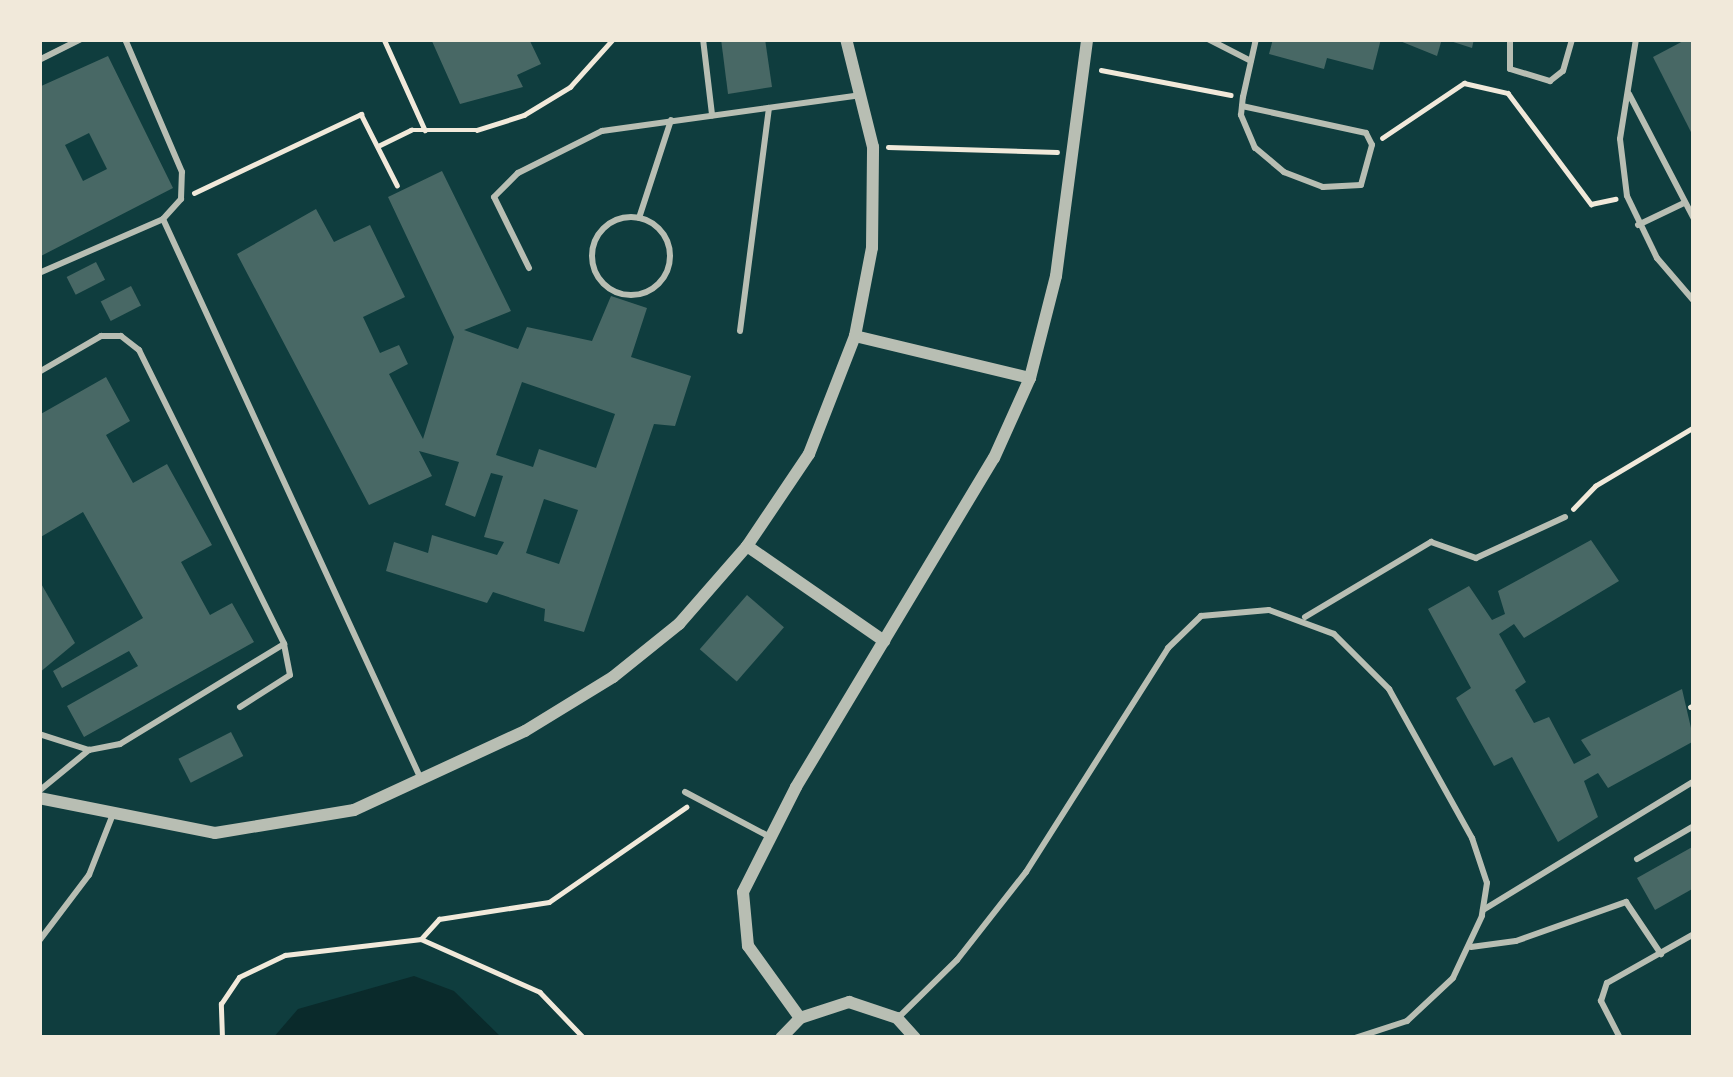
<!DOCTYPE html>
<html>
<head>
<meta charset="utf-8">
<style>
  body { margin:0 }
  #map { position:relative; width:1733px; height:1077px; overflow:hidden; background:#0f3d3e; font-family:Manrope,sans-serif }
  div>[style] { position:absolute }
  .water>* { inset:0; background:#0a2a2b }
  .building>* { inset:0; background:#486865; transform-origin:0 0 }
  .path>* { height:4.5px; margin:-2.25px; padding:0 2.25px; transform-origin:2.25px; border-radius:2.25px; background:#f1e9da }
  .service>* { height:6px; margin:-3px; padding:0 3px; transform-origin:3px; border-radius:3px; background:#b8beb3 }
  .service>.ring { margin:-3px; padding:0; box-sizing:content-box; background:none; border:6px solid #b8beb3; border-radius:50% }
  .minor>* { height:12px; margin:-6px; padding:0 6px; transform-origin:6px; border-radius:6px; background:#b8beb3 }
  span { translate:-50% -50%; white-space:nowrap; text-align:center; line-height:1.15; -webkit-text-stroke:9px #f1e9da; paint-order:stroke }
  .frame { position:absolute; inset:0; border:42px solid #f1e9da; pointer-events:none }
</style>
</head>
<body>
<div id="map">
  <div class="water">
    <div style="clip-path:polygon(414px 976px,454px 991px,502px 1038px,273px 1038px,298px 1009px)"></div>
  </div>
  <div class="building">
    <div style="clip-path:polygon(431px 39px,529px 39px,541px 64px,517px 75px,523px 87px,460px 104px)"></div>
    <div style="clip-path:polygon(721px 39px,765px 39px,772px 87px,728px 94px)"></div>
    <div style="clip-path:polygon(1273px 39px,1381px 39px,1373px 70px,1327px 58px,1324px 69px,1269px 54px)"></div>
    <div style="clip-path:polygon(1395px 39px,1442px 39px,1437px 56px)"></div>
    <div style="clip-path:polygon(1444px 39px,1474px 39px,1472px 48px)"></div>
    <div style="clip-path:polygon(1687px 39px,1694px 39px,1694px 138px,1653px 57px)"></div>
    <div style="clip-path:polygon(evenodd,108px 56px,173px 188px,39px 257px,39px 87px,108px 56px,89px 133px,107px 169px,83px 181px,65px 145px,89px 133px)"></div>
    <div style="clip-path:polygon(evenodd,442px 171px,511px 311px,464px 330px,518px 349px,527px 327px,592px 341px,611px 296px,647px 308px,631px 357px,691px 376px,675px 426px,654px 424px,584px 632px,544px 621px,545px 609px,493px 592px,487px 603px,386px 571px,394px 542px,428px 553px,432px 535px,497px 555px,504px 542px,484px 537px,503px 476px,491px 473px,475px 517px,445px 505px,459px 462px,419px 451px,432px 476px,369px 505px,237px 254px,316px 209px,334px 242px,370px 225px,405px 297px,363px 317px,380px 353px,399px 345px,408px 364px,389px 374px,423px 439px,454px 337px,388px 197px,442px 171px,522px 382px,615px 414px,596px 468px,539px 449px,533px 467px,496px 455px,522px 382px,442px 171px,544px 499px,578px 510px,559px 564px,526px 553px,544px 499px)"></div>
    <div style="left:96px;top:262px;width:20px;height:33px;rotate:63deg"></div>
    <div style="left:131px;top:286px;width:22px;height:34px;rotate:63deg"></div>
    <div style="clip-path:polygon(106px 377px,130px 421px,106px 435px,133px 483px,167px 464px,212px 545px,181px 562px,210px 615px,232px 603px,254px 642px,84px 737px,67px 706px,138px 666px,129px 651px,62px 688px,53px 671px,143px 618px,83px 512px,39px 538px,39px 415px)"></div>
    <div style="clip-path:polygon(1591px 540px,1619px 581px,1524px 638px,1514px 624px,1499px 634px,1526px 682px,1515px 690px,1534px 723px,1549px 717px,1574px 764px,1591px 755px,1581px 740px,1682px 689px,1694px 741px,1608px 788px,1598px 773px,1584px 781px,1598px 817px,1558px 842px,1512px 757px,1494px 766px,1456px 698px,1471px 688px,1428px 609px,1469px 586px,1492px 620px,1505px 614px,1498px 591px)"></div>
    <div style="clip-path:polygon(39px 580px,75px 643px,39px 673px)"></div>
    <div style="left:747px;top:595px;width:49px;height:72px;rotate:41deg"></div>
    <div style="left:231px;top:732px;width:27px;height:59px;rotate:63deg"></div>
    <div style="clip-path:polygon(1694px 846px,1694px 888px,1655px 910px,1637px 878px)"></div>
  </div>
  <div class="path">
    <div style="left:384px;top:39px;width:100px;rotate:65.7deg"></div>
    <div style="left:1101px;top:70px;width:132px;rotate:10.9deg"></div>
    <div style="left:1382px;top:138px;width:99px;rotate:-33.9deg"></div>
    <div style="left:1464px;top:83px;width:45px;rotate:12.8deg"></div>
    <div style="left:1508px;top:93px;width:139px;rotate:53.2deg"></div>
    <div style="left:1591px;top:204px;width:25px;rotate:-12deg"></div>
    <div style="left:378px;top:146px;width:37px;rotate:-26deg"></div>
    <div style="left:411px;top:130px;width:66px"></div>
    <div style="left:477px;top:130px;width:49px;rotate:-17.7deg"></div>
    <div style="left:524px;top:115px;width:54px;rotate:-31.3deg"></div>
    <div style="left:570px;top:87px;width:64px;rotate:-48.1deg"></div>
    <div style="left:888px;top:147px;width:169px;rotate:1.7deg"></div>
    <div style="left:194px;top:193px;width:185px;rotate:-25.3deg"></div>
    <div style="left:361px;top:114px;width:80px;rotate:63.1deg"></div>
    <div style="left:1573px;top:509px;width:32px;rotate:-46deg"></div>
    <div style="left:1595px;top:486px;width:115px;rotate:-30.8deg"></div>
    <div style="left:1690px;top:707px;width:4px;rotate:-27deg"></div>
    <div style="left:421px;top:939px;width:27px;rotate:-48deg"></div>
    <div style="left:439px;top:919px;width:111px;rotate:-8.8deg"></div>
    <div style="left:549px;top:902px;width:167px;rotate:-34.7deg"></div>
    <div style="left:222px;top:1038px;width:34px;rotate:-92deg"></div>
    <div style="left:221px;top:1004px;width:32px;rotate:-56deg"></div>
    <div style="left:239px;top:977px;width:51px;rotate:-25.6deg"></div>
    <div style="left:285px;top:955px;width:137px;rotate:-6.7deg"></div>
    <div style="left:421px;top:939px;width:130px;rotate:24deg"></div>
    <div style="left:540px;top:992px;width:64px;rotate:46.3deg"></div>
  </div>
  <div class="service">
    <div style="left:703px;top:39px;width:77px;rotate:83.2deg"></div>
    <div style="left:1208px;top:39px;width:48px;rotate:27.1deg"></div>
    <div style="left:1510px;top:39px;width:30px;rotate:90deg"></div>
    <div style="left:1510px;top:69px;width:42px;rotate:16.7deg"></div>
    <div style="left:1550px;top:81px;width:16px;rotate:-38deg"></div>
    <div style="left:1563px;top:71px;width:33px;rotate:-74deg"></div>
    <div style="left:1636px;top:39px;width:101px;rotate:99.1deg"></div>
    <div style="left:1620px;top:139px;width:57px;rotate:83deg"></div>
    <div style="left:1627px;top:196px;width:69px;rotate:64.2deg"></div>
    <div style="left:1657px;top:258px;width:57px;rotate:49.3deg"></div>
    <div style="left:39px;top:60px;width:47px;rotate:-26.6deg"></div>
    <div style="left:1629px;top:94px;width:141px;rotate:62.5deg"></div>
    <div style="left:1242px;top:106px;width:127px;rotate:12.3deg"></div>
    <div style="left:1366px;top:133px;width:13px;rotate:63deg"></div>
    <div style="left:1372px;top:145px;width:41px;rotate:105.4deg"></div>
    <div style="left:1361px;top:185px;width:38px;rotate:177deg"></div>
    <div style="left:1323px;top:187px;width:42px;rotate:-159deg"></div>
    <div style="left:1284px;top:172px;width:38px;rotate:-140deg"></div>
    <div style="left:1255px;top:148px;width:36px;rotate:-113deg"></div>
    <div style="left:1241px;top:115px;width:18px;rotate:-84deg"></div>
    <div style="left:1243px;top:97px;width:59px;rotate:-77.4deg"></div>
    <div class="ring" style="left:592px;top:217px;width:72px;height:72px"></div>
    <div style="left:639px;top:218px;width:103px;rotate:-71.9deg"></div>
    <div style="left:163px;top:219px;width:614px;rotate:65.27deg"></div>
    <div style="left:1638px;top:225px;width:51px;rotate:-25.6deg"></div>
    <div style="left:529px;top:268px;width:79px;rotate:-116.2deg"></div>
    <div style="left:494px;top:197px;width:34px;rotate:-45deg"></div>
    <div style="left:518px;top:173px;width:94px;rotate:-26.6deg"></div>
    <div style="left:602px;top:131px;width:260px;rotate:-7.9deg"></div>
    <div style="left:39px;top:273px;width:135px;rotate:-23.5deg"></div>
    <div style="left:163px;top:219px;width:27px;rotate:-48deg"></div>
    <div style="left:181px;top:199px;width:27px;rotate:-88deg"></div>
    <div style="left:182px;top:172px;width:145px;rotate:-113.2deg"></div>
    <div style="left:740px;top:331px;width:225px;rotate:-82.6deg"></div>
    <div style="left:39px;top:372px;width:72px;rotate:-30.1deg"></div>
    <div style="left:101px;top:336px;width:20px"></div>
    <div style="left:121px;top:336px;width:23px;rotate:38deg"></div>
    <div style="left:139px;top:350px;width:328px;rotate:63.7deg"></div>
    <div style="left:284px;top:644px;width:192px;rotate:148.6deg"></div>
    <div style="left:120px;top:744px;width:32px;rotate:169deg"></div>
    <div style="left:89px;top:750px;width:52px;rotate:-162.3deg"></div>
    <div style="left:1305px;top:617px;width:147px;rotate:-30.8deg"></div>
    <div style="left:1431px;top:542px;width:48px;rotate:19.6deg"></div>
    <div style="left:1476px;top:558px;width:98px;rotate:-24.7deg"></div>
    <div style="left:240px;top:707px;width:59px;rotate:-32.6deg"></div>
    <div style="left:290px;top:675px;width:32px;rotate:-101deg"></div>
    <div style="left:39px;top:791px;width:65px;rotate:-39.4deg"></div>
    <div style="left:685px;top:792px;width:94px;rotate:27.9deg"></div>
    <div style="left:1637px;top:859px;width:66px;rotate:-30.1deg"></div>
    <div style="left:1483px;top:910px;width:247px;rotate:-31.4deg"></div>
    <div style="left:39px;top:941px;width:83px;rotate:-52.9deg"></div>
    <div style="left:89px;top:875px;width:66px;rotate:-68.5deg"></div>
    <div style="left:1471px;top:947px;width:45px;rotate:-7.6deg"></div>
    <div style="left:1516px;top:941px;width:117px;rotate:-19.5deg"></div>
    <div style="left:1626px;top:902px;width:63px;rotate:56.1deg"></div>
    <div style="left:900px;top:1016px;width:80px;rotate:-44.5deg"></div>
    <div style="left:957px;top:960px;width:112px;rotate:-51.9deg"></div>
    <div style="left:1026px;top:872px;width:265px;rotate:-57.6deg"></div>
    <div style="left:1168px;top:648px;width:46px;rotate:-44.1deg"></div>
    <div style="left:1201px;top:616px;width:68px;rotate:-5deg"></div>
    <div style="left:1269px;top:610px;width:69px;rotate:20.3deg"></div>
    <div style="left:1334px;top:634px;width:78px;rotate:45deg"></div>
    <div style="left:1389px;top:689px;width:171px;rotate:60.9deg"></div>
    <div style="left:1472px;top:838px;width:47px;rotate:71.6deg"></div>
    <div style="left:1487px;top:883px;width:33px;rotate:99deg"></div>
    <div style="left:1482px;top:916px;width:68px;rotate:115.1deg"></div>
    <div style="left:1453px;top:978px;width:63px;rotate:136.9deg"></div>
    <div style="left:1407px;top:1021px;width:55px;rotate:161.9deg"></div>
    <div style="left:1620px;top:1038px;width:42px;rotate:-117.2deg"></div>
    <div style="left:1601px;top:1001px;width:19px;rotate:-72deg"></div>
    <div style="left:1607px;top:983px;width:100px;rotate:-29.4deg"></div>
  </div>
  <div class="minor">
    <div style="left:855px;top:336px;width:180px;rotate:13.5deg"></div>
    <div style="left:747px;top:546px;width:167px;rotate:34.7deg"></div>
    <div style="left:39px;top:798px;width:179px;rotate:11.2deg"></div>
    <div style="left:215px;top:833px;width:141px;rotate:-9.4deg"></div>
    <div style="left:354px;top:810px;width:188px;rotate:-24.8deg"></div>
    <div style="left:525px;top:731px;width:103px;rotate:-31.5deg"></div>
    <div style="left:613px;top:677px;width:85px;rotate:-38.8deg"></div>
    <div style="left:679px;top:624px;width:103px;rotate:-48.9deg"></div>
    <div style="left:747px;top:546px;width:111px;rotate:-56deg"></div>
    <div style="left:809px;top:454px;width:127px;rotate:-68.7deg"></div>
    <div style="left:855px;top:336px;width:90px;rotate:-79.1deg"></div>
    <div style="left:872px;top:248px;width:101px;rotate:-89.4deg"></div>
    <div style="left:873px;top:147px;width:111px;rotate:-104deg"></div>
    <div style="left:800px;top:1018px;width:89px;rotate:-125.8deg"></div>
    <div style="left:748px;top:946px;width:54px;rotate:-95.3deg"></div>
    <div style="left:743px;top:892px;width:118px;rotate:-63.2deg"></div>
    <div style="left:796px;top:787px;width:384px;rotate:-59deg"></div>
    <div style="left:994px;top:458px;width:88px;rotate:-65.8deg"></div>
    <div style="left:1030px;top:378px;width:105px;rotate:-75.7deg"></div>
    <div style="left:1056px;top:276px;width:239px;rotate:-82.5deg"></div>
    <div style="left:781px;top:1038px;width:28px;rotate:-46deg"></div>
    <div style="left:800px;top:1018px;width:52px;rotate:-18.1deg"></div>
    <div style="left:849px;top:1002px;width:51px;rotate:18.4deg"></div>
    <div style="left:897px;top:1018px;width:27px;rotate:48deg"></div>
  </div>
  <div class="frame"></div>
</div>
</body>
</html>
